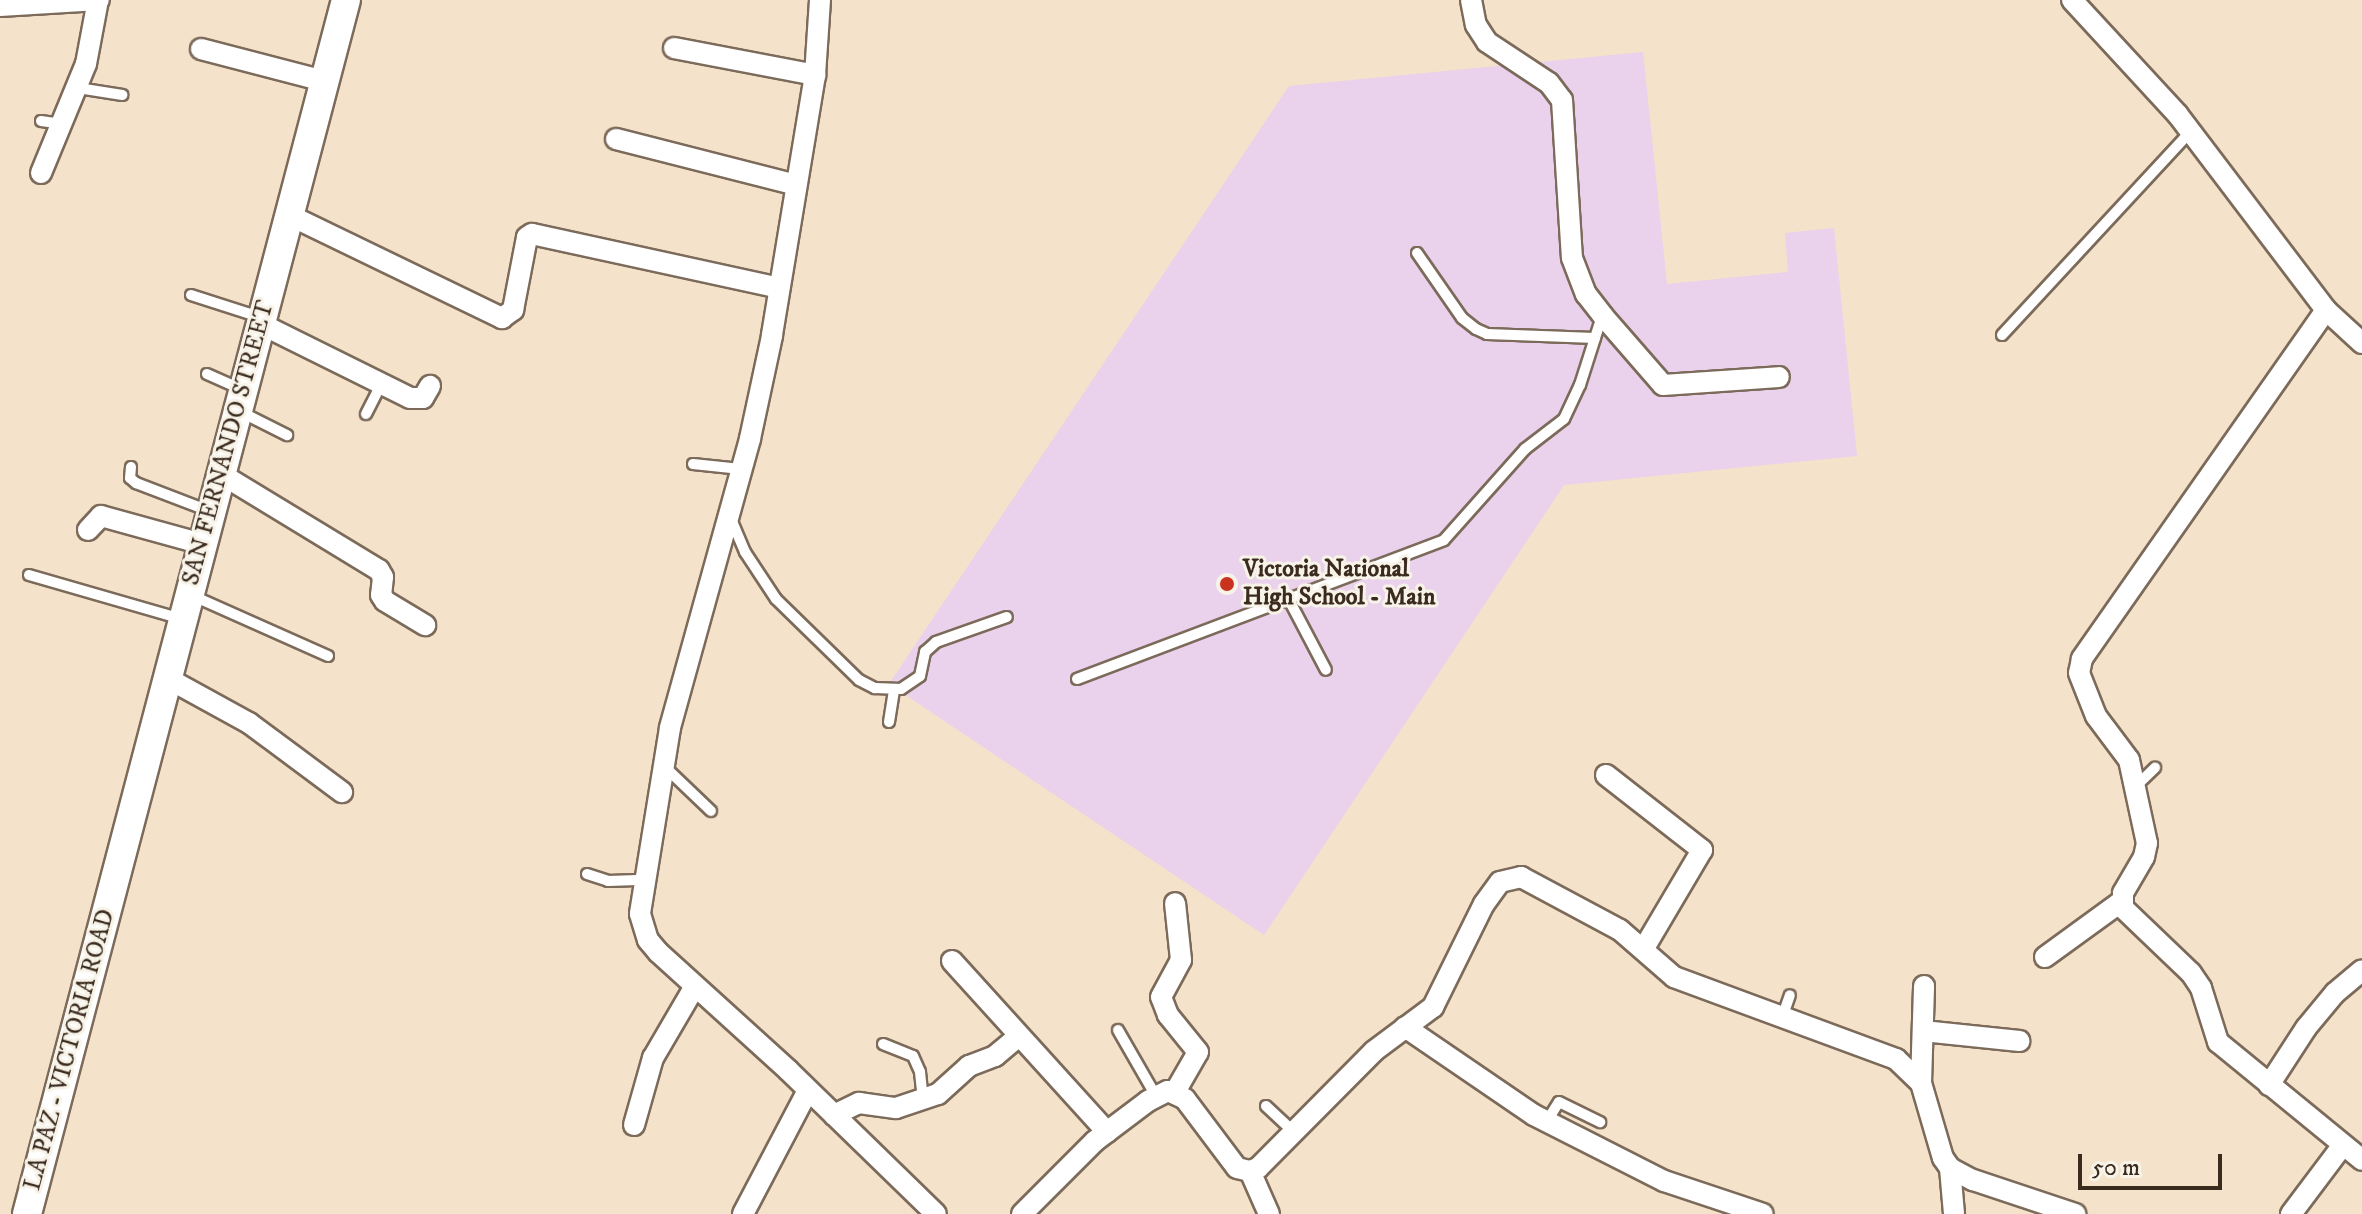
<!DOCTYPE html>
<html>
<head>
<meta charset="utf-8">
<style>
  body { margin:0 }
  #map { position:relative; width:2362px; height:1214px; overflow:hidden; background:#f4e2ca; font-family:"IM FELL DW Pica",serif }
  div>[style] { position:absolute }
  .built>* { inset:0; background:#ead1ec }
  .roads { filter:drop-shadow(2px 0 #7c6a5a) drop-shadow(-2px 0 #7c6a5a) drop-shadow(0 2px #7c6a5a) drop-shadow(0 -2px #7c6a5a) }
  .service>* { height:10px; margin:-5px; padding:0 5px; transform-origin:5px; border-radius:5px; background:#fff }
  .minor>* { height:20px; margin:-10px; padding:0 10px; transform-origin:10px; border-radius:10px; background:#fff }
  .secondary>* { height:28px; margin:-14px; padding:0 14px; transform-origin:14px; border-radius:14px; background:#fff }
  .dots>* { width:22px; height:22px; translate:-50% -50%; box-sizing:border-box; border:4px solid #f7f3e8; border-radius:50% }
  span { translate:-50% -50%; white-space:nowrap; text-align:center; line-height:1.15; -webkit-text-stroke:6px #f7f3e8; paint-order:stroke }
  .street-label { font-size:24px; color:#3b2a1e }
  .poi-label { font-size:24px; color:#3b2a1e; font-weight:700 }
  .left { translate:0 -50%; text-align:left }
  .scale { position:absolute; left:2078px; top:1154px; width:144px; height:36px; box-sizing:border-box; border:4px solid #3b2a1e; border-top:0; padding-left:10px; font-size:24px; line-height:28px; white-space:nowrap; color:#3b2a1e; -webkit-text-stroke:6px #f7f3e8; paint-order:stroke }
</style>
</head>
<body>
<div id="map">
  <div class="built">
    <div style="clip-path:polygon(1643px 52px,1667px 284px,1788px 272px,1785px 233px,1834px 228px,1857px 456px,1564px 485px,1264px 935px,889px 684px,1289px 86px)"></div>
  </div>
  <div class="roads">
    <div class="service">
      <div style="left:78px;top:88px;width:45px;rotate:9deg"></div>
      <div style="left:41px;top:121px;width:21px;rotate:8deg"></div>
      <div style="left:1417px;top:253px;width:79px;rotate:55.3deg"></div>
      <div style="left:1462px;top:318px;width:18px;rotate:38deg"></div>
      <div style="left:1476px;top:329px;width:12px;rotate:24deg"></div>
      <div style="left:1487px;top:334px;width:108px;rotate:2.1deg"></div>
      <div style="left:191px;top:295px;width:72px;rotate:17.7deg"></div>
      <div style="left:2002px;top:335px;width:278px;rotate:-47.2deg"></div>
      <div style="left:207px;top:374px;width:37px;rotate:24deg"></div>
      <div style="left:239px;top:411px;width:54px;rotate:26.6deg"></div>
      <div style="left:366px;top:414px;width:34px;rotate:-63deg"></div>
      <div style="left:693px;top:464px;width:48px;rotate:5.9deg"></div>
      <div style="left:131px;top:467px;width:11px;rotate:95deg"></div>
      <div style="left:130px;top:478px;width:8px;rotate:40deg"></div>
      <div style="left:136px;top:483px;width:78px;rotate:21deg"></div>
      <div style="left:731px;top:519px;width:36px;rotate:67deg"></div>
      <div style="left:745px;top:552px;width:56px;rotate:56.6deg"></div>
      <div style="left:776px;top:599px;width:116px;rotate:44.3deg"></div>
      <div style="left:859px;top:680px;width:18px;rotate:27deg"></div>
      <div style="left:875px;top:688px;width:26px;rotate:2deg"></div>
      <div style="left:901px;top:689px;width:23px;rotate:-34deg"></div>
      <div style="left:920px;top:676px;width:25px;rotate:-78deg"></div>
      <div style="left:925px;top:652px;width:15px;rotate:-42deg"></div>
      <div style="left:936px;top:642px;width:75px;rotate:-19.4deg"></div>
      <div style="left:29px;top:575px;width:158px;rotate:16.1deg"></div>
      <div style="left:191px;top:595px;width:150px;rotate:24deg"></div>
      <div style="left:1288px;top:598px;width:81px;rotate:62.2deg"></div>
      <div style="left:1077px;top:679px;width:392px;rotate:-20.7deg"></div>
      <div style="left:1444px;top:540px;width:122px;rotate:-48.3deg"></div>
      <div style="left:1525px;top:449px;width:49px;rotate:-37.6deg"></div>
      <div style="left:1564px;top:419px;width:38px;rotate:-65deg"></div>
      <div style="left:1580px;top:385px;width:72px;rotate:-72.3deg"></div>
      <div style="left:889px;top:722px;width:32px;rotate:-81deg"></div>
      <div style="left:664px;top:766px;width:65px;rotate:43.8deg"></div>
      <div style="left:2135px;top:787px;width:28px;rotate:-44deg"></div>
      <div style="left:587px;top:874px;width:22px;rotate:18deg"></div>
      <div style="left:608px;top:881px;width:37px;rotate:-2deg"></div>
      <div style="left:1782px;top:1018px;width:24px;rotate:-71deg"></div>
      <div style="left:1118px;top:1030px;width:76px;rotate:60.1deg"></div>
      <div style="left:883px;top:1044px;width:32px;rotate:22deg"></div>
      <div style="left:913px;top:1056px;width:17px;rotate:66deg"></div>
      <div style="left:920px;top:1072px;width:28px;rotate:84deg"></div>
      <div style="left:1266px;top:1106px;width:37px;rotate:43deg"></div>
      <div style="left:1547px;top:1121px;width:22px;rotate:-58deg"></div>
      <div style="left:1559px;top:1102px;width:46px;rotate:26deg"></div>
    </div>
    <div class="minor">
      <div style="left:820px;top:0;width:75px;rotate:93.8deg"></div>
      <div style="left:815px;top:75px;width:265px;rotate:99.4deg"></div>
      <div style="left:772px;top:336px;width:105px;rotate:102.1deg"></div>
      <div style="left:750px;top:439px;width:300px;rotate:105.5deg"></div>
      <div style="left:670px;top:728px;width:188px;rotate:99.2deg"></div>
      <div style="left:640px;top:914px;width:27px;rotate:73deg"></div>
      <div style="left:648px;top:940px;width:16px;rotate:50deg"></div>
      <div style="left:658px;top:952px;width:176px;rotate:42.2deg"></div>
      <div style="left:788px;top:1070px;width:206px;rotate:44.2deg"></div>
      <div style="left:1471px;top:0;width:25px;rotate:79deg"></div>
      <div style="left:1476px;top:25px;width:20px;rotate:57deg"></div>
      <div style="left:1487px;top:42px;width:74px;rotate:33.5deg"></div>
      <div style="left:1549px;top:83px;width:21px;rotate:53deg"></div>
      <div style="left:1562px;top:100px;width:158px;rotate:86.4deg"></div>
      <div style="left:1572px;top:258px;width:39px;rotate:69deg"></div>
      <div style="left:1586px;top:294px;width:28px;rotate:52deg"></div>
      <div style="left:1603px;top:316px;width:91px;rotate:49deg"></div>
      <div style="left:1663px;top:385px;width:116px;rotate:-3.9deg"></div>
      <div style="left:2072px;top:0;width:156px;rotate:47.3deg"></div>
      <div style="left:2178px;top:115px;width:245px;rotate:52.8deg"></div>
      <div style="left:2326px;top:310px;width:49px;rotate:42.5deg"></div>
      <div style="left:0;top:6px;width:99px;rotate:-3.5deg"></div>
      <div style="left:674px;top:48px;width:144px;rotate:10.8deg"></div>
      <div style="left:201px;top:49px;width:127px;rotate:14.6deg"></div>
      <div style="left:616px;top:139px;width:186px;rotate:14.3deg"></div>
      <div style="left:41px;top:173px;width:118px;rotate:-67.6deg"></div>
      <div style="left:86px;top:64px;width:65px;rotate:-79.4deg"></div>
      <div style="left:289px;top:215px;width:237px;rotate:25.8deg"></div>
      <div style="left:502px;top:318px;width:14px;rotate:-36deg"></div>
      <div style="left:513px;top:310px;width:74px;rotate:-79.1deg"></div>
      <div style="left:527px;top:237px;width:6px;rotate:-31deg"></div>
      <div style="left:532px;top:234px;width:253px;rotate:12.3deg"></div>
      <div style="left:2326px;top:310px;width:426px;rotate:125deg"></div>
      <div style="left:2082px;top:659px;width:14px;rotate:102deg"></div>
      <div style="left:2079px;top:673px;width:46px;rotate:68.4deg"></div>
      <div style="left:2096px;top:716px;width:55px;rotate:53.1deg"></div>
      <div style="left:2129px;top:760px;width:85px;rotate:77.8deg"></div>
      <div style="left:2147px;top:843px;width:14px;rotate:102deg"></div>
      <div style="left:2144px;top:857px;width:42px;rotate:120.3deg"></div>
      <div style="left:2123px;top:893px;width:15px;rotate:90deg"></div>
      <div style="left:2123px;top:908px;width:94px;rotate:43.7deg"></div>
      <div style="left:2191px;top:973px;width:18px;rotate:56deg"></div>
      <div style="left:2201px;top:988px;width:57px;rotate:72.5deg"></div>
      <div style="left:2218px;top:1042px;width:186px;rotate:39.3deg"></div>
      <div style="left:261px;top:324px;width:166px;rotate:26.4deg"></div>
      <div style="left:410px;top:398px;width:13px"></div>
      <div style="left:423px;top:398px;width:14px;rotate:-60deg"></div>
      <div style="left:221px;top:474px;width:185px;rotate:31.3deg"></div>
      <div style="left:379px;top:570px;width:8px;rotate:60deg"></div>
      <div style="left:383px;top:577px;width:18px;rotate:96deg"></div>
      <div style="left:381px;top:595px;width:7px;rotate:56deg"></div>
      <div style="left:385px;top:601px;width:47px;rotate:31deg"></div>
      <div style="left:88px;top:530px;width:19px;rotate:-47deg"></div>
      <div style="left:101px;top:516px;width:106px;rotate:15.4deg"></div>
      <div style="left:167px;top:678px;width:94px;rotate:28.8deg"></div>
      <div style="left:249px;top:723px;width:116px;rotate:36.6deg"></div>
      <div style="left:1606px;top:775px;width:122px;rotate:38deg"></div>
      <div style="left:1702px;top:850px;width:114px;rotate:120.6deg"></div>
      <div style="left:2045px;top:957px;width:95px;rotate:-36deg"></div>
      <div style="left:952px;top:961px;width:231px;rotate:47.8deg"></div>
      <div style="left:1405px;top:1027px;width:156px;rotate:34.3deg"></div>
      <div style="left:1534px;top:1115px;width:146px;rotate:26.9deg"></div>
      <div style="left:1664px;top:1181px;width:104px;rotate:18.4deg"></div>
      <div style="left:1923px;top:1031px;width:97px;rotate:5.9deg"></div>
      <div style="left:1921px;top:1083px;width:97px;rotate:-88.2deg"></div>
      <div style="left:2269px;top:1085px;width:68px;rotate:-57deg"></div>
      <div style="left:2306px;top:1028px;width:45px;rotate:-50.4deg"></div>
      <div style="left:2335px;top:993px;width:35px;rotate:-40deg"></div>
      <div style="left:1175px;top:1092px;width:46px;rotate:-60.1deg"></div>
      <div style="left:1198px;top:1052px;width:48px;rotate:-129deg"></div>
      <div style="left:1168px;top:1015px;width:19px;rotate:-111deg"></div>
      <div style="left:1161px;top:997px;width:42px;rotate:-61.6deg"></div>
      <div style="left:1181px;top:960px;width:57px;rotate:-96deg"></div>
      <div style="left:834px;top:1115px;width:28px;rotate:-26deg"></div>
      <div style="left:859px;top:1103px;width:37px;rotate:8deg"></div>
      <div style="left:896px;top:1108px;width:44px;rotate:-18.4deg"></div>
      <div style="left:938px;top:1094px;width:42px;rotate:-42.1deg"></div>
      <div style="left:969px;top:1066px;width:28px;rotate:-21deg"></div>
      <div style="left:995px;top:1056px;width:31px;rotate:-40deg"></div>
      <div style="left:634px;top:1125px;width:70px;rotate:-74.2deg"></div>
      <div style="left:653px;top:1058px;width:83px;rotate:-59.7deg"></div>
      <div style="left:1950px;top:1168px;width:46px;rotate:85deg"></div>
      <div style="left:1250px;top:1171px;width:47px;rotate:66.2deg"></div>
      <div style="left:743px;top:1214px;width:140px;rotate:-62.3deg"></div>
      <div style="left:1022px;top:1214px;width:103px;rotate:-45deg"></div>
      <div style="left:1095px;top:1141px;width:66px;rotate:-37deg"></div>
      <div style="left:1148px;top:1101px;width:22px;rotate:-27deg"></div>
      <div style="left:1168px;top:1091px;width:19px;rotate:25deg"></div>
      <div style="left:1185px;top:1099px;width:86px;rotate:53deg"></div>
      <div style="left:1237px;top:1168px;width:13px;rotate:13deg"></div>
      <div style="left:1250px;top:1171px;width:9px;rotate:-21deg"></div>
      <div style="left:1258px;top:1168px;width:165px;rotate:-45.2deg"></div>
      <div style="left:1374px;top:1051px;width:74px;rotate:-36.7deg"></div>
      <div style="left:1433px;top:1007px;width:115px;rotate:-63.7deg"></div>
      <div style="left:1484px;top:904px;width:27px;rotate:-54deg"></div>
      <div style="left:1500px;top:882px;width:22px;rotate:-13deg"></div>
      <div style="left:1521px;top:877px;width:112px;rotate:28.2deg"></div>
      <div style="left:1620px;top:930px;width:72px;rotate:41deg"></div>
      <div style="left:1674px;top:977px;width:237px;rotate:20.3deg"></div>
      <div style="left:1896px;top:1059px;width:35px;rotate:44deg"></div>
      <div style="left:1921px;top:1083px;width:78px;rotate:73.7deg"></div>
      <div style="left:1943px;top:1158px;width:12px;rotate:55deg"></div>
      <div style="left:1950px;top:1168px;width:26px;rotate:28deg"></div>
      <div style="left:1973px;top:1180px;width:108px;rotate:18.4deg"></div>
      <div style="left:2291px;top:1214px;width:86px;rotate:-53deg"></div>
    </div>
    <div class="secondary">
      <div style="left:27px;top:1214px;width:1255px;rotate:-75.28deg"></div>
    </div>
  </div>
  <div class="dots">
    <div style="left:1227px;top:584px;background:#c8321e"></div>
  </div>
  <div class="street-label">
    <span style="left:229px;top:443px;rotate:-75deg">SAN FERNANDO STREET</span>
    <span style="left:70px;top:1050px;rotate:-75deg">LA PAZ - VICTORIA ROAD</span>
  </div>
  <div class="poi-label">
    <span class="left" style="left:1243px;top:584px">Victoria National<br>High School - Main</span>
  </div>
  <div class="scale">50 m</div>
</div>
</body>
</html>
